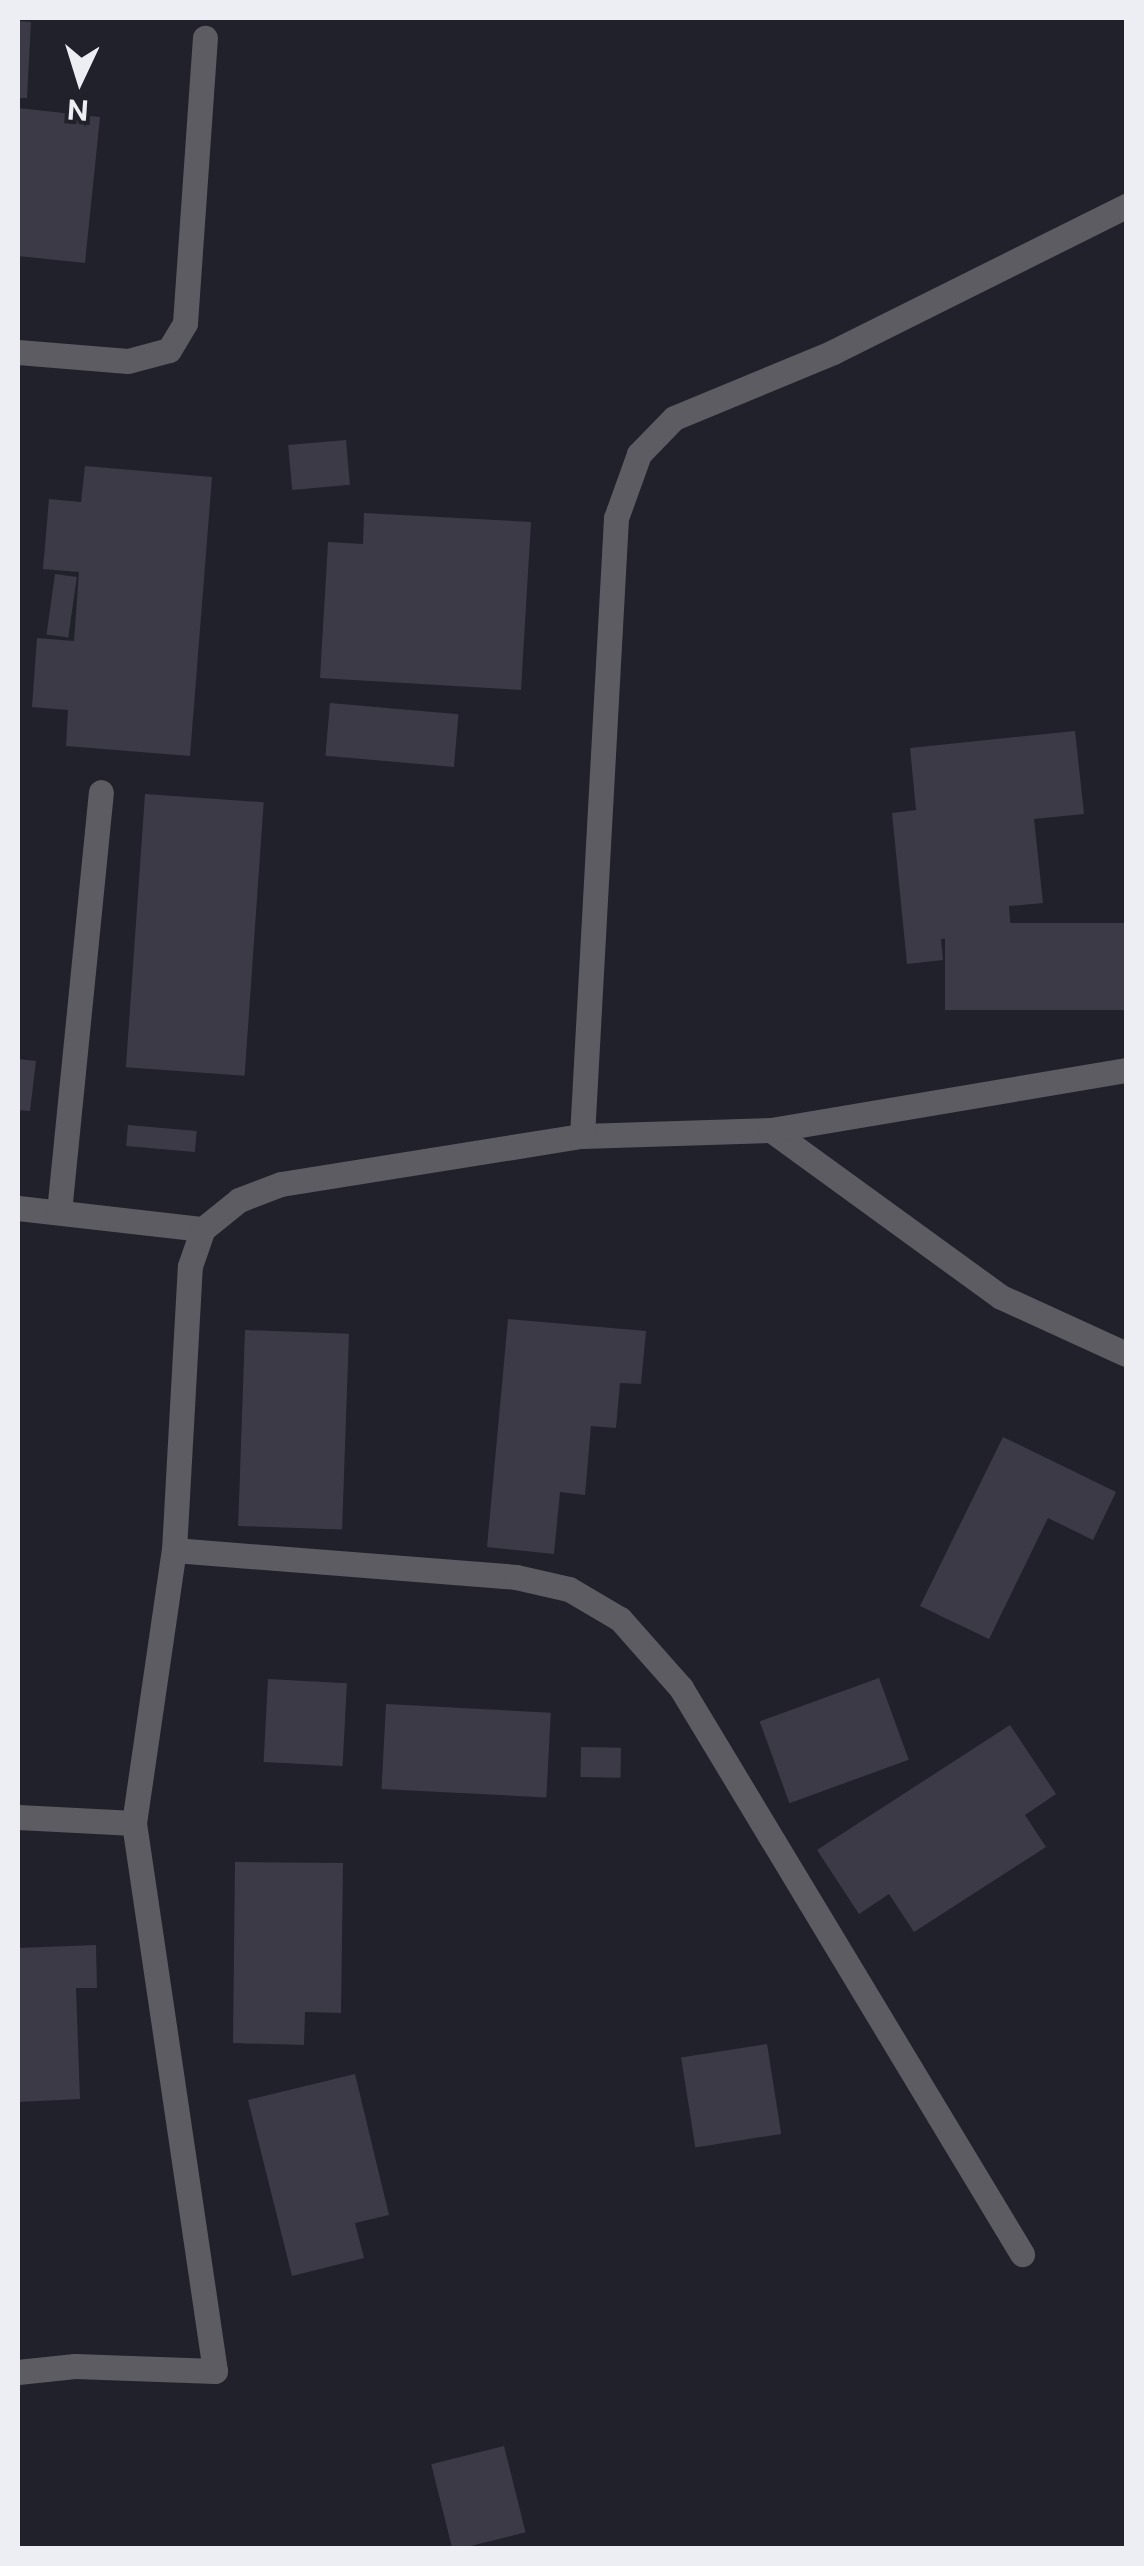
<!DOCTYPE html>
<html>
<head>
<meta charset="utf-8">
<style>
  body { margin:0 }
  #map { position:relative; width:1144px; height:2566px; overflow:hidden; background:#21212b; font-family:"Public Sans",sans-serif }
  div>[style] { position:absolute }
  .building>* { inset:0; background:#3b3a46; transform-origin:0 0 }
  .minor>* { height:25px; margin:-12.5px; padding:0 12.5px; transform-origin:12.5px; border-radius:12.5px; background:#5c5c62 }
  span { translate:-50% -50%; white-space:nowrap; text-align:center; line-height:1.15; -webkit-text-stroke:9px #21212b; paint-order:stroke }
  .frame { position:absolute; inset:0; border:20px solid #ededf4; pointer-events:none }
  .north { position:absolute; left:30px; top:30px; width:100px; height:100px; -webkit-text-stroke:8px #21212b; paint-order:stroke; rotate:184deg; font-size:28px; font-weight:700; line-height:40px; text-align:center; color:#ededf4 }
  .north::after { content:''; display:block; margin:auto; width:35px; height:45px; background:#ededf4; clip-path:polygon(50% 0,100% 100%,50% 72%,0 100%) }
</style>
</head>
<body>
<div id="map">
  <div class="building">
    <div style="clip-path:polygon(18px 21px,31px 22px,27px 98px,18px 98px)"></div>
    <div style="clip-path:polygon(18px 108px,100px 117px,85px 263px,18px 256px)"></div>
    <div style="left:346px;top:440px;width:45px;height:58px;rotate:85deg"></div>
    <div style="clip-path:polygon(85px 466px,212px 477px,190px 756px,66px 746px,68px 710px,32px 707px,37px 638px,74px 641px,79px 572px,43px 569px,49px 499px,81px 502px)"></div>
    <div style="clip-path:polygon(364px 513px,531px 522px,521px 690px,320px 678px,328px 542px,363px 544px)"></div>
    <div style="left:55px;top:574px;width:22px;height:61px;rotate:8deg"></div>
    <div style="left:330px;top:703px;width:129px;height:53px;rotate:5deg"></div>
    <div style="clip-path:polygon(1075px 731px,1084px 814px,1034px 819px,1043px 903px,1009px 906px,1011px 932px,941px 939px,943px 960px,907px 964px,892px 813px,916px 810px,910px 748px)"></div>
    <div style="left:145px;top:794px;width:119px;height:274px;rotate:4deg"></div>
    <div style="left:1126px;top:923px;width:87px;height:181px;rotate:90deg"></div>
    <div style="clip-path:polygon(18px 1059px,36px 1061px,30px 1111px,18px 1110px)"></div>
    <div style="left:128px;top:1125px;width:69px;height:21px;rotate:5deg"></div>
    <div style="clip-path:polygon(508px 1319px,646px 1331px,641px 1384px,620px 1383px,616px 1428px,591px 1426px,585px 1495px,560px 1492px,554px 1554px,487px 1547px)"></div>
    <div style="left:245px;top:1330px;width:104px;height:196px;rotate:2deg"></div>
    <div style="clip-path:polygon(1003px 1437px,1116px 1492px,1093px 1540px,1048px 1518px,989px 1639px,920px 1606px)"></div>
    <div style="left:879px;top:1678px;width:87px;height:127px;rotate:70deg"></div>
    <div style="left:268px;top:1679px;width:79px;height:83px;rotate:3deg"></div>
    <div style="left:386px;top:1704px;width:165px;height:85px;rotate:3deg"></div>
    <div style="clip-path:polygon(1010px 1725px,1056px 1794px,1025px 1815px,1046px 1847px,914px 1932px,889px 1894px,859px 1914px,817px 1850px)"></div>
    <div style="left:581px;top:1747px;width:40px;height:30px;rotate:1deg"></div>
    <div style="clip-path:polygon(235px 1862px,343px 1863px,341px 2013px,305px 2012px,304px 2045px,233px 2043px)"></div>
    <div style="clip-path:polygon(96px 1945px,97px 1988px,76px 1988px,80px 2099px,18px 2102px,18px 1948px)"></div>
    <div style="left:767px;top:2044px;width:91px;height:87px;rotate:81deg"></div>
    <div style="clip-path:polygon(355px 2074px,389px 2215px,355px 2223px,364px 2258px,292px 2276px,248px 2100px)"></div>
    <div style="left:504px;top:2446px;width:89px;height:75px;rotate:76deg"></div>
  </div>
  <div class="minor">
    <div style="left:18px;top:352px;width:110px;rotate:4.7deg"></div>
    <div style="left:128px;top:361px;width:42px;rotate:-15deg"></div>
    <div style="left:169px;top:350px;width:31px;rotate:-59deg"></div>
    <div style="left:185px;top:323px;width:286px;rotate:-86deg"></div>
    <div style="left:771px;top:1130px;width:284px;rotate:36deg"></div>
    <div style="left:1001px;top:1297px;width:137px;rotate:24.5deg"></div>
    <div style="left:582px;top:1136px;width:189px;rotate:-1.8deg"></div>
    <div style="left:771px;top:1130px;width:360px;rotate:-9.6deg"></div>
    <div style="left:18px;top:1208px;width:186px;rotate:6.5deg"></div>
    <div style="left:59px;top:1212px;width:422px;rotate:-84.3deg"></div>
    <div style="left:174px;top:1550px;width:343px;rotate:4.5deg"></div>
    <div style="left:516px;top:1577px;width:54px;rotate:12.8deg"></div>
    <div style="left:569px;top:1589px;width:59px;rotate:30.5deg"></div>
    <div style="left:620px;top:1619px;width:92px;rotate:48.5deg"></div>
    <div style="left:681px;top:1688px;width:661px;rotate:58.93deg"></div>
    <div style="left:18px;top:1817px;width:116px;rotate:3deg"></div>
    <div style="left:18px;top:2372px;width:57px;rotate:-6deg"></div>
    <div style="left:75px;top:2366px;width:140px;rotate:2deg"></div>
    <div style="left:215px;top:2371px;width:554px;rotate:-98.41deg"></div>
    <div style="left:134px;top:1823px;width:276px;rotate:-81.7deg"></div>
    <div style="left:174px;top:1550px;width:284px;rotate:-86.8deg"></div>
    <div style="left:190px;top:1266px;width:39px;rotate:-71deg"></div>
    <div style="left:203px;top:1229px;width:46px;rotate:-38.9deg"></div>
    <div style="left:239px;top:1200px;width:45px;rotate:-20.9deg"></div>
    <div style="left:281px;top:1184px;width:305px;rotate:-9.1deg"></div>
    <div style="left:582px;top:1136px;width:619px;rotate:-86.85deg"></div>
    <div style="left:616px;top:518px;width:68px;rotate:-70.2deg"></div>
    <div style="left:639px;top:454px;width:50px;rotate:-45.8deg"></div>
    <div style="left:674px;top:418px;width:172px;rotate:-22.5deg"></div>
    <div style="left:833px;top:352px;width:327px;rotate:-26.5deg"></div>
  </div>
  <div class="frame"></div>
  <div class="north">N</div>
</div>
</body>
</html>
